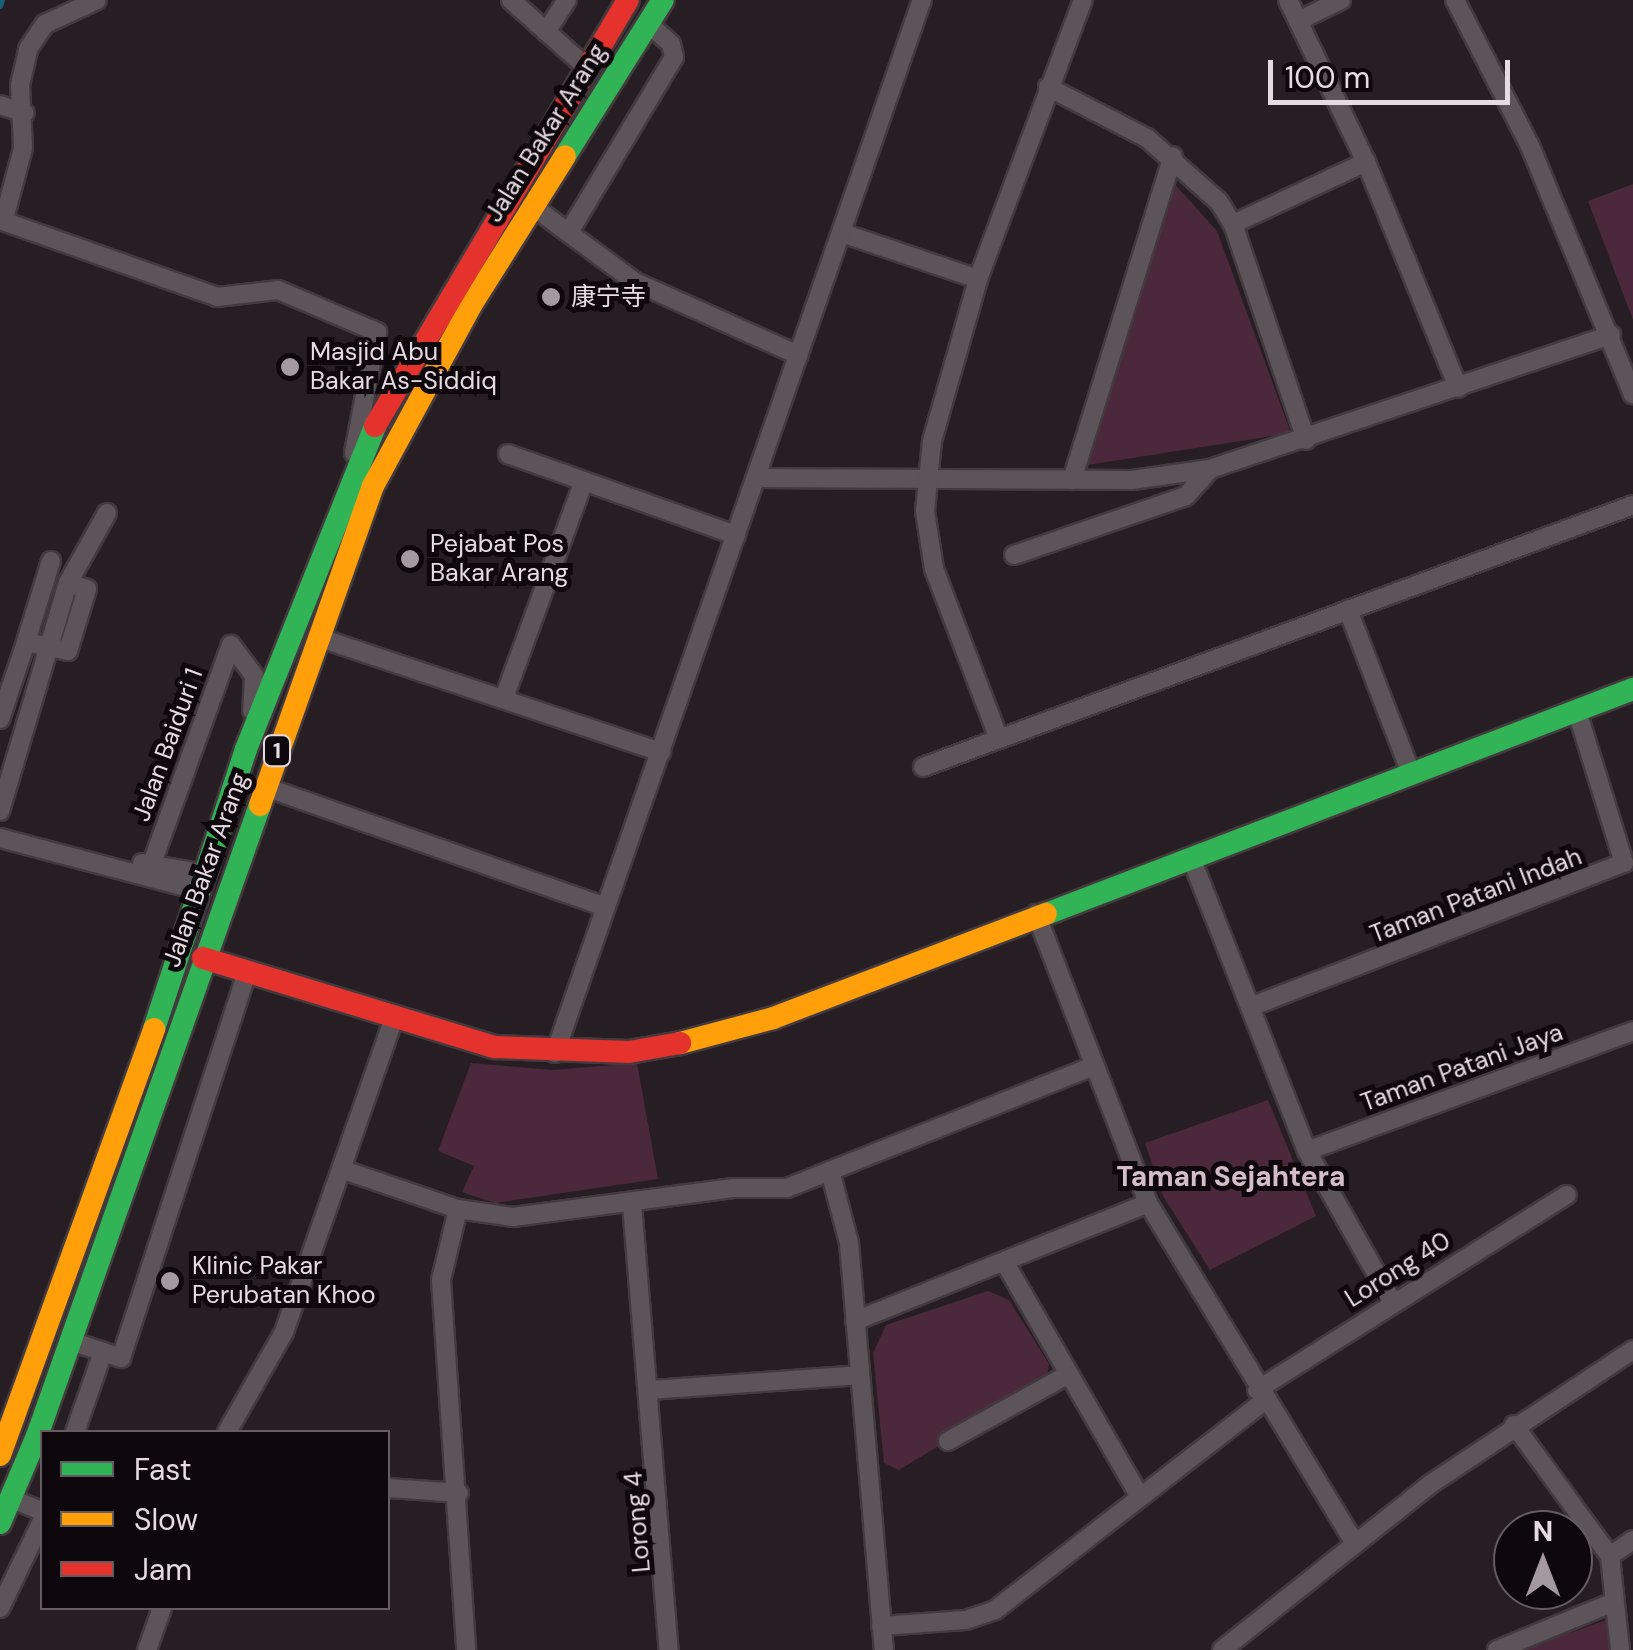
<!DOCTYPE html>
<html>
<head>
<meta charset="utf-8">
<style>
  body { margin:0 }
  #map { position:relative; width:1633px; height:1650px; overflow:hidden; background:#261e22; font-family:"DM Sans","Noto Sans SC",sans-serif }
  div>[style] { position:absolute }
  .green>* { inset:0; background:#4b283c }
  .stream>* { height:5px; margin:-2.5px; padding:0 2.5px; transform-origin:2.5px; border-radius:2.5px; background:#166073 }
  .roads { filter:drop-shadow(2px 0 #423a3e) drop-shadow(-2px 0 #423a3e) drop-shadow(0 2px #423a3e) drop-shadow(0 -2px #423a3e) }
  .street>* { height:18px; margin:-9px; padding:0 9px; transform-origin:9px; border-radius:9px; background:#5c5458 }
  .fast>* { height:22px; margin:-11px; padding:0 11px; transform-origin:11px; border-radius:11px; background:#30b455 }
  .slow>* { height:22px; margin:-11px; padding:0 11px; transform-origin:11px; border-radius:11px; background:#ff9f0a }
  .jam>* { height:22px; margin:-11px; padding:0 11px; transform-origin:11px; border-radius:11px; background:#e5322d }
  .dots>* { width:28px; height:28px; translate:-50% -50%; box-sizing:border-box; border:5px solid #0e070b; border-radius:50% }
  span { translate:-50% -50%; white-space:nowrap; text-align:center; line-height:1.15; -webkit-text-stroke:10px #0e070b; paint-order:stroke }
  .shield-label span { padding:2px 8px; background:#0e070b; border:2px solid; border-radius:8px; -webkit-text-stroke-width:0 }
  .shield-label { font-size:22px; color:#e6dbe0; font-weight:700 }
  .street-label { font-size:25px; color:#e6dbe0 }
  .poi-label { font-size:25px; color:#e6dbe0 }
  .left { translate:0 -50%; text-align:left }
  .neighbourhood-label { font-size:28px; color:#d4bdc8; font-weight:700 }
  .legend { position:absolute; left:40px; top:1430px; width:350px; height:180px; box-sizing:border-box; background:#0e070b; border:2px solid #645c60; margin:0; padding:12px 18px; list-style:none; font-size:30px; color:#e6dbe0 }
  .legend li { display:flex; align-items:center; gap:20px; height:50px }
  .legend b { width:50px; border:2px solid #645c60 }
  .north { position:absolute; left:1493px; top:1510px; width:100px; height:100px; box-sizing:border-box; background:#0e070b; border:2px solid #645c60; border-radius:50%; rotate:0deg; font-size:28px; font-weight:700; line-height:40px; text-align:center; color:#e6dbe0 }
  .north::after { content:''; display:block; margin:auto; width:35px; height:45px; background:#a3999e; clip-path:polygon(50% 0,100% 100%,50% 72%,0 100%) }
  .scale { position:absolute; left:1268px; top:60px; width:242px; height:45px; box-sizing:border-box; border:5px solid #e6dbe0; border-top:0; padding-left:12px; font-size:30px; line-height:35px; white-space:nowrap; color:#e6dbe0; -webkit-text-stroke:8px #0e070b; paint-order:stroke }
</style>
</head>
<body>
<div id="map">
  <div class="green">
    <div style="clip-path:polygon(1173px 182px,1217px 231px,1291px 433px,1088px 465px)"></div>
    <div style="clip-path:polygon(1633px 184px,1633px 320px,1588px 201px)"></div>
    <div style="clip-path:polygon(471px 1063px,553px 1070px,637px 1063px,658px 1179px,495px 1203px,462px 1192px,474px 1166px,438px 1151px)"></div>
    <div style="clip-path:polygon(1268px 1100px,1316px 1216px,1210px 1270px,1163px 1196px,1145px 1143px)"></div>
    <div style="clip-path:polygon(988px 1291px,1009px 1300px,1049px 1364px,1046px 1381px,899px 1470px,884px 1463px,873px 1353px,886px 1325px)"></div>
    <div style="clip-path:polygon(1609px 1619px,1612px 1650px,1525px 1650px,1527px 1648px)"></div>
  </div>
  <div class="stream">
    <div style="left:0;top:6px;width:6px;rotate:-72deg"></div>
  </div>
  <div class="roads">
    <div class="street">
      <div style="left:511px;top:0;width:101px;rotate:41.8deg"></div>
      <div style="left:1288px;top:0;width:180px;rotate:64.3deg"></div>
      <div style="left:1366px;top:162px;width:244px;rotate:67.8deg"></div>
      <div style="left:1455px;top:0;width:164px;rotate:62.8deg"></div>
      <div style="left:1530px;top:146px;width:269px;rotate:67.5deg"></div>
      <div style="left:1298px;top:21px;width:48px;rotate:-26deg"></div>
      <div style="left:546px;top:32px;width:38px;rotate:-57deg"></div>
      <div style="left:1048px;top:87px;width:111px;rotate:27.3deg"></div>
      <div style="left:1147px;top:138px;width:96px;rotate:41.6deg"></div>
      <div style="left:1219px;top:202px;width:26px;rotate:58deg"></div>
      <div style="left:1233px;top:224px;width:228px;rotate:71.3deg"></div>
      <div style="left:0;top:105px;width:26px;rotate:18deg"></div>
      <div style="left:531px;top:205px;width:129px;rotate:36.5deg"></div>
      <div style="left:635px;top:282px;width:179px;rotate:24.1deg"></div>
      <div style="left:4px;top:219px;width:73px;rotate:-75deg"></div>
      <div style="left:23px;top:148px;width:63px;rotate:-92.7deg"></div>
      <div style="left:20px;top:85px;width:37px;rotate:-77deg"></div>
      <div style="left:28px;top:49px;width:30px;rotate:-56deg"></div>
      <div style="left:45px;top:24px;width:57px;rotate:-24.8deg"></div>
      <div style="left:0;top:220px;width:230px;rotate:19.5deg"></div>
      <div style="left:217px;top:297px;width:61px;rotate:-6.5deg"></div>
      <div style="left:278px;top:290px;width:108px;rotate:23deg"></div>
      <div style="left:377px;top:332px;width:123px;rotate:100.8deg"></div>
      <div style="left:1233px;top:224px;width:147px;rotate:-25deg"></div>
      <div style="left:569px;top:232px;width:204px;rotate:-59deg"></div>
      <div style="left:674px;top:57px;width:13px;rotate:-103deg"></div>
      <div style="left:671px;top:44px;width:31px;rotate:-138deg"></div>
      <div style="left:842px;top:233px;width:144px;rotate:18.7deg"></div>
      <div style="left:508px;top:454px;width:242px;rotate:19.6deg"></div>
      <div style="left:756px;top:478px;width:376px;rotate:0.3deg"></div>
      <div style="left:1132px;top:480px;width:79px;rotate:-8deg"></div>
      <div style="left:1210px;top:469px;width:423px;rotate:-18.5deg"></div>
      <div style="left:1072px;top:480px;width:339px;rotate:-72.7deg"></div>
      <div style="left:1014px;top:555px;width:182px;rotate:-18.9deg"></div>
      <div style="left:1186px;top:496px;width:36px;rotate:-48deg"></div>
      <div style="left:51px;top:561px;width:85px;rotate:107.2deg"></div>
      <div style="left:26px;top:642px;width:43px;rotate:12.1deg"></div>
      <div style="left:68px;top:651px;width:65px;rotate:-73deg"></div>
      <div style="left:87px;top:589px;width:20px;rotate:-162deg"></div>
      <div style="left:1348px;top:610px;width:173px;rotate:68.9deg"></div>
      <div style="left:317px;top:637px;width:363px;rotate:18.5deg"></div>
      <div style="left:231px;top:645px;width:39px;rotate:53deg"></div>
      <div style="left:254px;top:676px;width:35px;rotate:93deg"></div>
      <div style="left:504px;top:698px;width:231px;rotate:-69.8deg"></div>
      <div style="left:0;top:719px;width:81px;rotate:-71.3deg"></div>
      <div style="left:999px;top:739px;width:182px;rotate:-110.9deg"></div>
      <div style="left:934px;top:569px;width:59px;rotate:-98.8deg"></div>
      <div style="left:925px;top:511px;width:70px;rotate:-84.3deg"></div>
      <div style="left:932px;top:441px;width:168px;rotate:-74.1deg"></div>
      <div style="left:978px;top:279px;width:298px;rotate:-69.4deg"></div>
      <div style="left:923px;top:767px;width:757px;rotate:-20.25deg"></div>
      <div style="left:265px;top:787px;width:361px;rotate:19.4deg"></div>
      <div style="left:0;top:811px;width:238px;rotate:-73.4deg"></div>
      <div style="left:68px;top:583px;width:80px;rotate:-60.9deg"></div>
      <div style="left:0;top:838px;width:208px;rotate:14.8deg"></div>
      <div style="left:1191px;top:858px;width:315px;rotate:68.4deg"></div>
      <div style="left:1307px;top:1151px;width:172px;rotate:60.5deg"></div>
      <div style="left:142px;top:863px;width:65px;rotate:9.8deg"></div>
      <div style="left:152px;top:863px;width:232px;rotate:-70.1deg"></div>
      <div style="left:1036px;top:914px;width:310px;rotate:68.8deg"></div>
      <div style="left:1148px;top:1203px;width:397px;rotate:58.7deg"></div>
      <div style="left:1250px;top:1007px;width:401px;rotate:-21.1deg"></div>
      <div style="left:1624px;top:863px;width:159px;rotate:-107.2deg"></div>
      <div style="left:555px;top:1053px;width:1115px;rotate:-70.79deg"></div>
      <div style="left:1307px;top:1151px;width:347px;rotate:-20.2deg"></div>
      <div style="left:341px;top:1169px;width:124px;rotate:18.9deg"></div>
      <div style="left:458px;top:1209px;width:56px;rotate:8.3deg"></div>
      <div style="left:513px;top:1217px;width:222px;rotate:-7.5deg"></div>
      <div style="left:733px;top:1188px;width:54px"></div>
      <div style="left:787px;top:1188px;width:330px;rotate:-21.7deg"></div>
      <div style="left:830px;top:1171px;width:74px;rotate:75.2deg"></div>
      <div style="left:849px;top:1243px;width:409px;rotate:85.1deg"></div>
      <div style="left:632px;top:1204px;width:448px;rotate:85.3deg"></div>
      <div style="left:458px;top:1209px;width:73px;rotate:103.5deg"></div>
      <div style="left:441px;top:1280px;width:371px;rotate:86.1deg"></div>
      <div style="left:1005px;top:1263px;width:270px;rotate:60deg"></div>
      <div style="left:855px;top:1321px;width:316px;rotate:-21.9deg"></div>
      <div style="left:71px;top:1341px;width:53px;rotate:18.8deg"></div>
      <div style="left:121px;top:1358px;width:403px;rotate:-71.9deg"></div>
      <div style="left:651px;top:1390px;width:209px;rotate:-4.1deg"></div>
      <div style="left:1257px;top:1390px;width:366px;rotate:-32.2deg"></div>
      <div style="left:1514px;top:1425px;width:162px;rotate:53.8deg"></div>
      <div style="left:1610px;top:1556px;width:95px;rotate:83.9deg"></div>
      <div style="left:75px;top:1432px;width:85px;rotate:-70.7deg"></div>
      <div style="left:227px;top:1432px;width:115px;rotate:-60.3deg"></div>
      <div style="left:284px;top:1332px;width:330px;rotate:-70.7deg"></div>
      <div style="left:948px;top:1441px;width:136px;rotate:-29deg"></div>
      <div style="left:388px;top:1488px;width:71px;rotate:4deg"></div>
      <div style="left:12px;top:1499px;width:32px;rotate:22deg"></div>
      <div style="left:1610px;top:1556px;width:28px;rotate:-35deg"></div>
      <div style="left:0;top:1608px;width:97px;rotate:-64.2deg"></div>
      <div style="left:881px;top:1626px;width:85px;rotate:-4deg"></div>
      <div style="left:966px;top:1620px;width:31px;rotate:-19deg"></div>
      <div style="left:995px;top:1610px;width:341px;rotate:-37.8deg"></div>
      <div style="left:147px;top:1650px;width:45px;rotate:-70.3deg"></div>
      <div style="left:1222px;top:1650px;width:268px;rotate:-38.5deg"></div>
      <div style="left:1432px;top:1483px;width:241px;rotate:-33.5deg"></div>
      <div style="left:1497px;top:1650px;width:126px;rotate:-22.3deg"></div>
    </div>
    <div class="fast">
      <div style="left:565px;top:156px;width:184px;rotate:-57.9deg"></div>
      <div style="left:1046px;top:914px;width:629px;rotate:-20.97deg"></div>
      <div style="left:154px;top:1029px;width:295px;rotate:-71.8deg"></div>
      <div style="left:246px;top:749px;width:348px;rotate:-68.2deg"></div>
      <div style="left:0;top:1523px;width:95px;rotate:-67deg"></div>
      <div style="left:37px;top:1436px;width:669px;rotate:-70.54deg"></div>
    </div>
    <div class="slow">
      <div style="left:260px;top:805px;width:338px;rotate:-70.5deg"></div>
      <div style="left:373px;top:486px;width:204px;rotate:-61.5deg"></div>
      <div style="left:470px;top:307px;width:178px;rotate:-57.8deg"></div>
      <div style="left:680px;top:1043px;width:96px;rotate:-15deg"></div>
      <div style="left:773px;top:1018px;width:292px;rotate:-20.9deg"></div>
      <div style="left:0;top:1455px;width:453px;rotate:-70.1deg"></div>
    </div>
    <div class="jam">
      <div style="left:375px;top:426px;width:495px;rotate:-59.3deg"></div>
      <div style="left:203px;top:958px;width:305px;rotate:17deg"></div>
      <div style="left:495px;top:1047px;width:134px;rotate:2.1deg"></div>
      <div style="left:629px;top:1052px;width:52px;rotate:-10deg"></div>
    </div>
  </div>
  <div class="dots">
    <div style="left:551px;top:297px;background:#a3999e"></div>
    <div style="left:290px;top:367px;background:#a3999e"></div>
    <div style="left:410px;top:559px;background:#a3999e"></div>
    <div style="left:170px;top:1281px;background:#a3999e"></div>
  </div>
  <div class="shield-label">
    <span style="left:277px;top:751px">1</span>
  </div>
  <div class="street-label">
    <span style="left:546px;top:133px;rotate:-58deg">Jalan Bakar Arang</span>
    <span style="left:168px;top:745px;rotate:-70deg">Jalan Baiduri 1</span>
    <span style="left:206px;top:870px;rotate:-70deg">Jalan Bakar Arang</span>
    <span style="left:1476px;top:896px;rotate:-21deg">Taman Patani Indah</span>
    <span style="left:1462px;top:1068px;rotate:-20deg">Taman Patani Jaya</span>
    <span style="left:1398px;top:1270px;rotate:-32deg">Lorong 40</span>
    <span style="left:638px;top:1522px;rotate:-95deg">Lorong 4</span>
  </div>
  <div class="poi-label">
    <span class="left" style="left:571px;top:297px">康宁寺</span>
    <span class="left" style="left:310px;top:367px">Masjid Abu<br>Bakar As-Siddiq</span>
    <span class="left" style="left:430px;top:559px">Pejabat Pos<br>Bakar Arang</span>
    <span class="left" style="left:192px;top:1281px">Klinic Pakar<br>Perubatan Khoo</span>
  </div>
  <div class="neighbourhood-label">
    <span style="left:1231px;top:1177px">Taman Sejahtera</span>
  </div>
  <ul class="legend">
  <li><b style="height:12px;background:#30b455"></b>Fast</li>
  <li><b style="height:12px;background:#ff9f0a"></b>Slow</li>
  <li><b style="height:12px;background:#e5322d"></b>Jam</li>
  </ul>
  <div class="north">N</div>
  <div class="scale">100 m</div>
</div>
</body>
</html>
